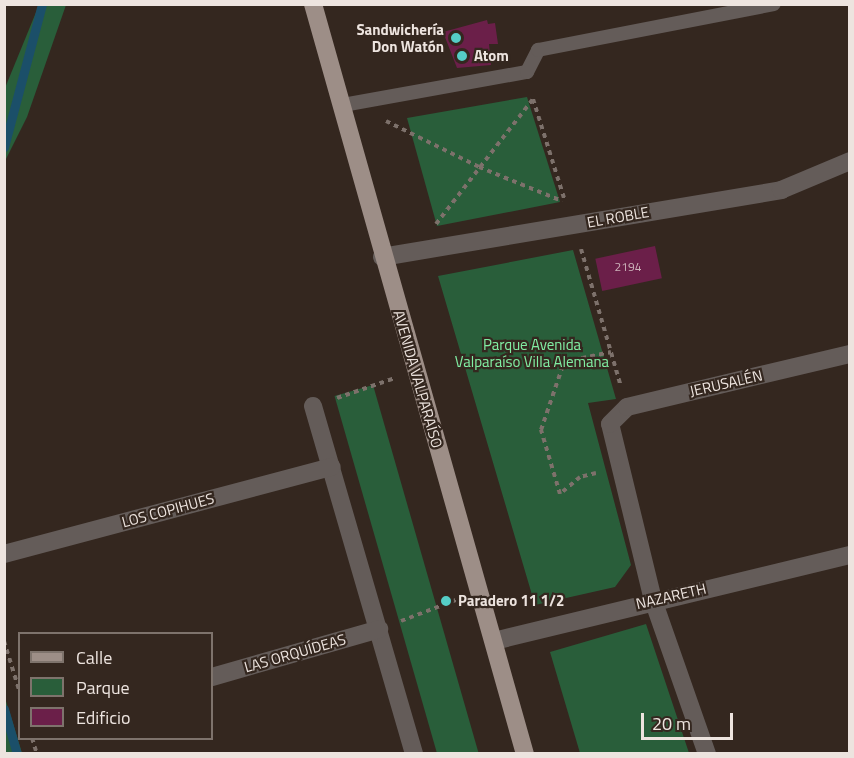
<!DOCTYPE html>
<html>
<head>
<meta charset="utf-8">
<style>
  body { margin:0 }
  #map { position:relative; width:854px; height:758px; overflow:hidden; background:#34271f; font-family:"Titillium Web",sans-serif }
  div>[style] { position:absolute }
  .green>* { inset:0; background:#295e3a; transform-origin:0 0 }
  .stream>* { height:9px; margin:-4.5px; padding:0 4.5px; transform-origin:4.5px; border-radius:4.5px; background:#1b4f69 }
  .building>* { inset:0; background:#6b1f49; transform-origin:0 0 }
  .path>* { height:4px; margin-top:-2px; transform-origin:0; background:repeating-linear-gradient(90deg,#7d716b 0 4.5px,transparent 0 9px) }
  .lane>* { height:14px; margin:-7px; padding:0 7px; transform-origin:7px; border-radius:7px; background:#645c59 }
  .street>* { height:18px; margin:-9px; padding:0 9px; transform-origin:9px; border-radius:9px; background:#645c59 }
  .primary>* { height:18px; margin:-9px; padding:0 9px; transform-origin:9px; border-radius:9px; background:#9d8e87 }
  .dots>* { width:16px; height:16px; translate:-50% -50%; box-sizing:border-box; border:3px solid #34271f; border-radius:50% }
  span { translate:-50% -50%; white-space:nowrap; text-align:center; line-height:1.15; -webkit-text-stroke:4.5px #34271f; paint-order:stroke }
  .number-label { font-size:12px; color:#ccb3ba }
  .number-label span { -webkit-text-stroke-width:0 }
  .poi-label { font-size:15px; color:#ede4df; font-weight:700 }
  .right { translate:-100% -50%; text-align:right }
  .left { translate:0 -50%; text-align:left }
  .street-label { font-size:15px; color:#ede4df }
  .park-label { font-size:15px; color:#81eea3 }
  .frame { position:absolute; inset:0; border:6px solid #ede4df; pointer-events:none }
  .legend { position:absolute; left:18px; top:632px; width:195px; height:108px; box-sizing:border-box; background:#34271f; border:2px solid #7e736c; margin:0; padding:8px 10px; list-style:none; font-size:18px; color:#ede4df }
  .legend li { display:flex; align-items:center; gap:12px; height:30px }
  .legend b { width:30px; border:2px solid #7e736c }
  .scale { position:absolute; left:641px; top:713px; width:92px; height:27px; box-sizing:border-box; border:3px solid #ede4df; border-top:0; padding-left:8px; font-size:18px; line-height:21px; white-space:nowrap; color:#ede4df; -webkit-text-stroke:4px #34271f; paint-order:stroke }
</style>
</head>
<body>
<div id="map">
  <div class="green">
    <div style="clip-path:polygon(39px 5px,66px 5px,27px 117px,5px 161px,5px 88px)"></div>
    <div style="clip-path:polygon(527px 97px,560px 202px,437px 226px,407px 118px)"></div>
    <div style="clip-path:polygon(573px 250px,616px 399px,588px 403px,631px 565px,615px 587px,535px 605px,438px 276px)"></div>
    <div style="left:373px;top:385px;width:384px;height:40px;rotate:74deg"></div>
    <div style="clip-path:polygon(646px 624px,689px 753px,580px 753px,550px 652px)"></div>
    <div style="clip-path:polygon(5px 698px,11px 717px,22px 753px,5px 753px)"></div>
  </div>
  <div class="stream">
    <div style="left:4px;top:147px;width:148px;rotate:-75.1deg"></div>
    <div style="left:4px;top:709px;width:47px;rotate:73.9deg"></div>
  </div>
  <div class="building">
    <div style="clip-path:polygon(487px 20px,488px 24px,495px 23px,498px 44px,489px 44px,491px 65px,457px 68px,443px 32px)"></div>
    <div style="left:655px;top:246px;width:33px;height:61px;rotate:78deg"></div>
  </div>
  <div class="path">
    <div style="left:386px;top:121px;width:104px;rotate:26.3deg"></div>
    <div style="left:479px;top:167px;width:90px;rotate:22.3deg"></div>
    <div style="left:436px;top:224px;width:158px;rotate:-52.2deg"></div>
    <div style="left:533px;top:99px;width:107px;rotate:72.6deg"></div>
    <div style="left:581px;top:249px;width:140px;rotate:73.8deg"></div>
    <div style="left:337px;top:398px;width:61px;rotate:-19deg"></div>
    <div style="left:596px;top:473px;width:16px;rotate:166deg"></div>
    <div style="left:580px;top:477px;width:26px;rotate:140deg"></div>
    <div style="left:560px;top:494px;width:67px;rotate:-106.5deg"></div>
    <div style="left:541px;top:430px;width:72px;rotate:-71.3deg"></div>
    <div style="left:564px;top:362px;width:48px;rotate:-12deg"></div>
    <div style="left:401px;top:621px;width:59px;rotate:-20.9deg"></div>
    <div style="left:4px;top:641px;width:54px;rotate:72.9deg"></div>
    <div style="left:32px;top:738px;width:17px;rotate:73deg"></div>
  </div>
  <div class="lane">
    <div style="left:343px;top:105px;width:187px;rotate:-10.2deg"></div>
    <div style="left:527px;top:72px;width:25px;rotate:-63deg"></div>
    <div style="left:538px;top:50px;width:240px;rotate:-11deg"></div>
  </div>
  <div class="street">
    <div style="left:382px;top:257px;width:405px;rotate:-9.5deg"></div>
    <div style="left:781px;top:190px;width:75px;rotate:-22.8deg"></div>
    <div style="left:313px;top:406px;width:362px;rotate:73.8deg"></div>
    <div style="left:4px;top:554px;width:339px;rotate:-14.9deg"></div>
    <div style="left:494px;top:641px;width:366px;rotate:-13.6deg"></div>
    <div style="left:212px;top:677px;width:174px;rotate:-16deg"></div>
    <div style="left:707px;top:754px;width:163px;rotate:-109.3deg"></div>
    <div style="left:653px;top:600px;width:181px;rotate:-103.7deg"></div>
    <div style="left:610px;top:424px;width:24px;rotate:-45deg"></div>
    <div style="left:627px;top:407px;width:229px;rotate:-13.4deg"></div>
  </div>
  <div class="primary">
    <div style="left:313px;top:4px;width:779px;rotate:74.22deg"></div>
  </div>
  <div class="dots">
    <div style="left:456px;top:38px;background:#55cdc6"></div>
    <div style="left:462px;top:56px;background:#55cdc6"></div>
    <div style="left:446px;top:601px;background:#55cdc6"></div>
  </div>
  <div class="number-label">
    <span style="left:628px;top:267px">2194</span>
  </div>
  <div class="poi-label">
    <span class="right" style="left:444px;top:38px">Sandwichería<br>Don Watón</span>
    <span class="left" style="left:474px;top:56px">Atom</span>
    <span class="left" style="left:458px;top:601px">Paradero 11 1/2</span>
  </div>
  <div class="street-label">
    <span style="left:618px;top:217px;rotate:-10deg">EL ROBLE</span>
    <span style="left:418px;top:379px;rotate:74deg">AVENIDA VALPARAÍSO</span>
    <span style="left:726px;top:383px;rotate:-13deg">JERUSALÉN</span>
    <span style="left:168px;top:510px;rotate:-15deg">LOS COPIHUES</span>
    <span style="left:671px;top:596px;rotate:-13deg">NAZARETH</span>
    <span style="left:295px;top:653px;rotate:-16deg">LAS ORQUÍDEAS</span>
  </div>
  <div class="park-label">
    <span style="left:532px;top:353px">Parque Avenida<br>Valparaíso Villa Alemana</span>
  </div>
  <div class="frame"></div>
  <ul class="legend">
  <li><b style="height:8px;background:#9d8e87"></b>Calle</li>
  <li><b style="height:16px;background:#295e3a"></b>Parque</li>
  <li><b style="height:16px;background:#6b1f49"></b>Edificio</li>
  </ul>
  <div class="scale">20 m</div>
</div>
</body>
</html>
